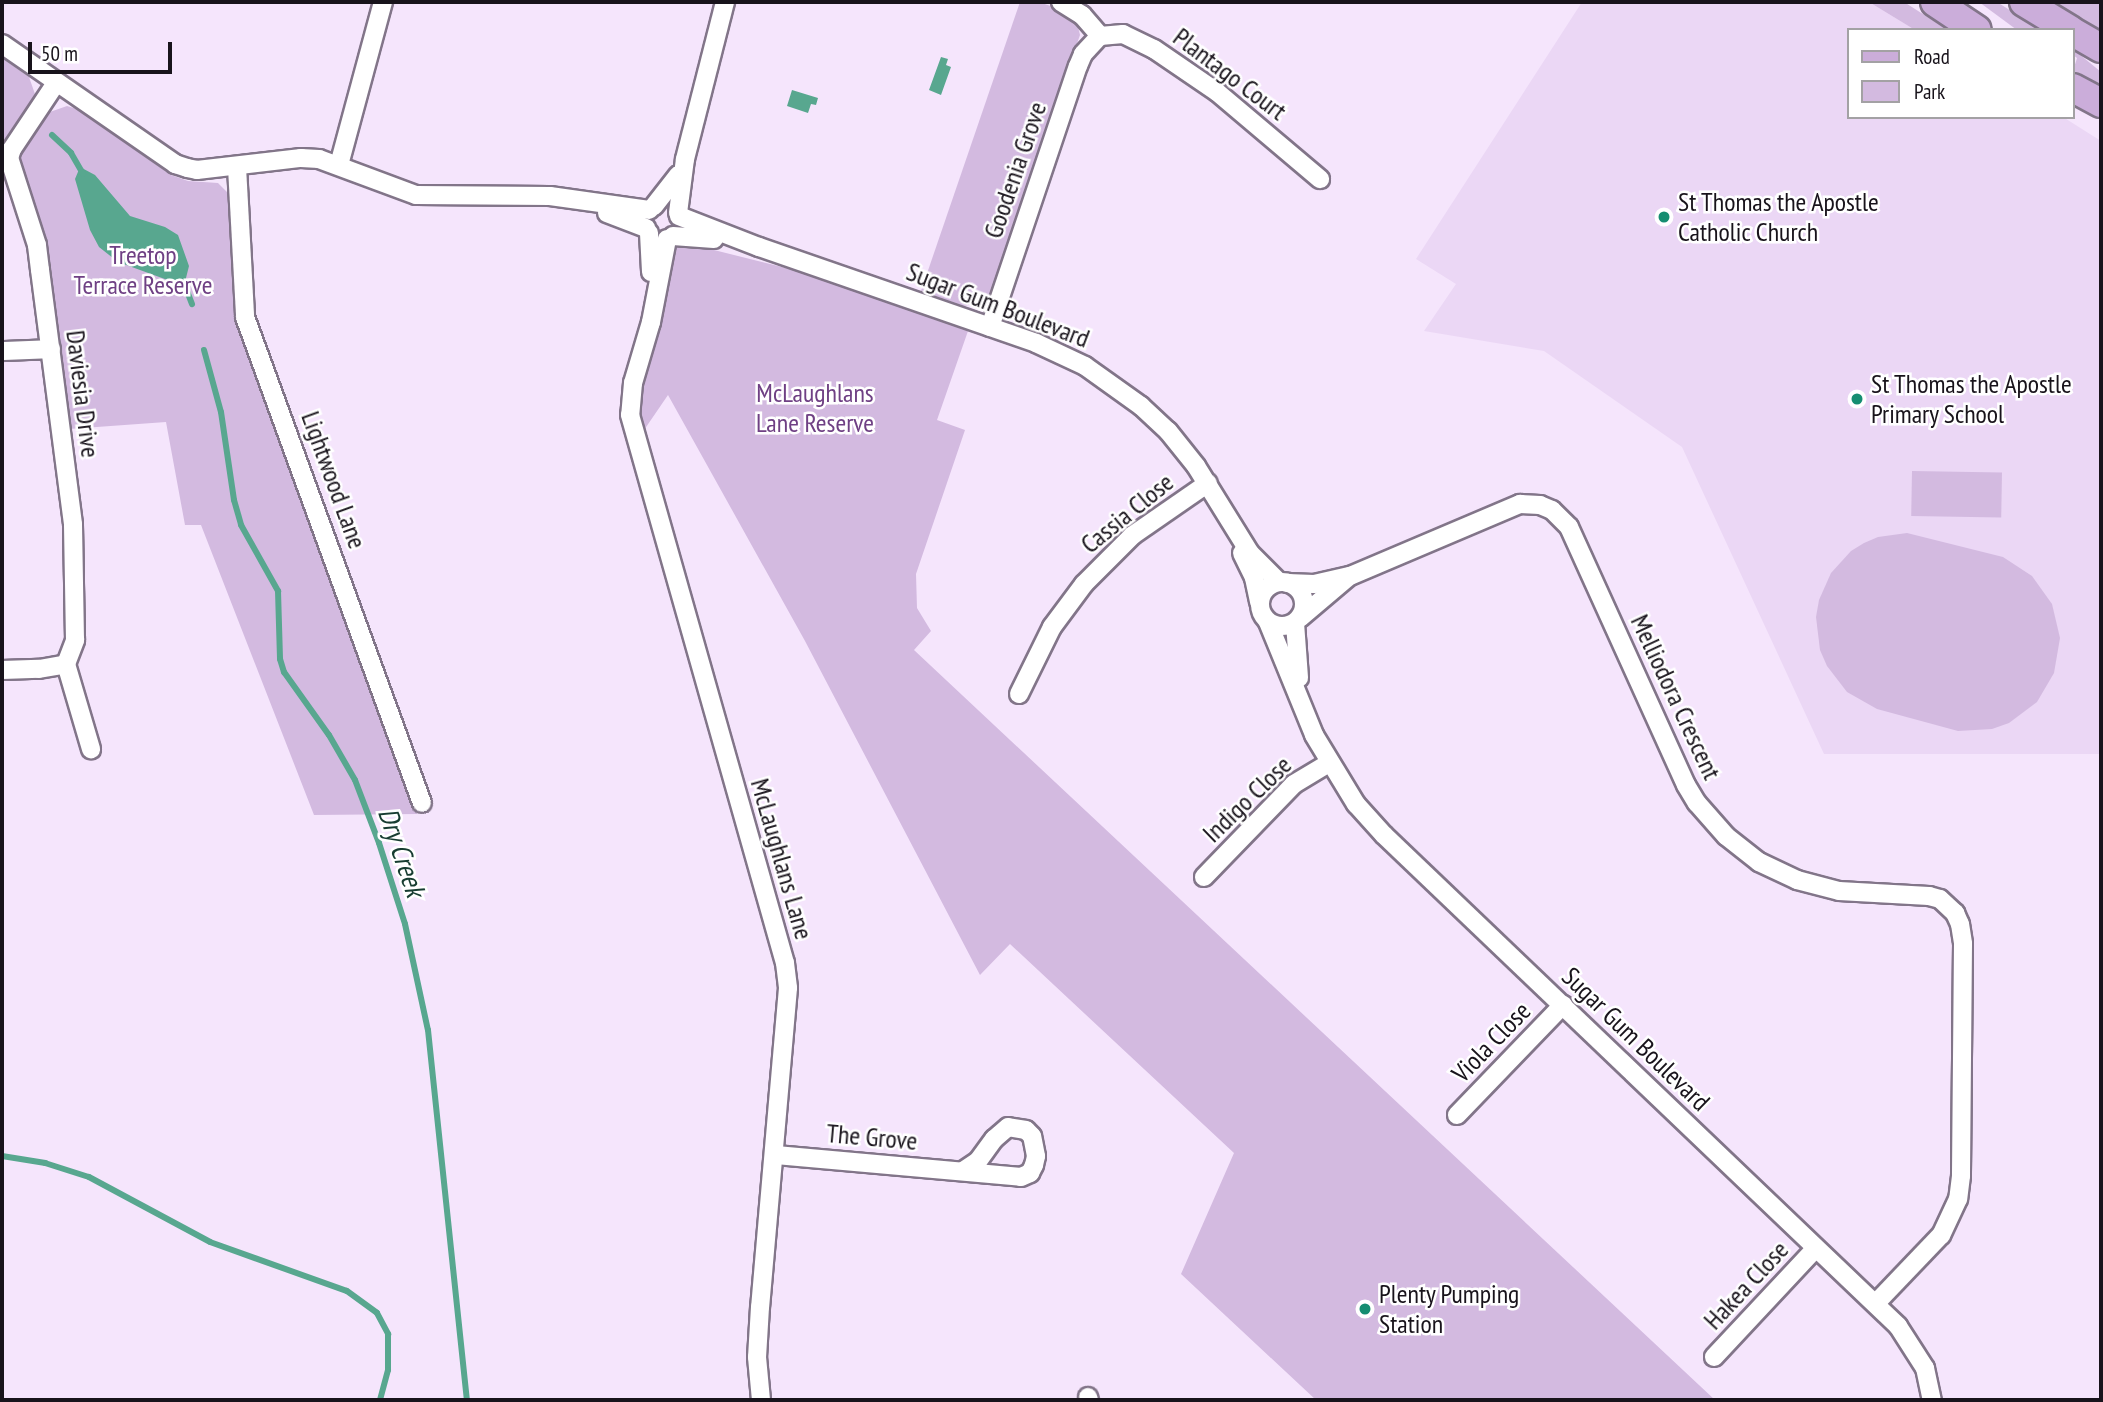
<!DOCTYPE html>
<html>
<head>
<meta charset="utf-8">
<style>
  body { margin:0 }
  #map { position:relative; width:2103px; height:1402px; overflow:hidden; background:#f5e5fc; font-family:"PT Sans Narrow",sans-serif }
  div>[style] { position:absolute }
  .built>* { inset:0; background:#ebd7f5 }
  .green>* { inset:0; background:#d3bae0; transform-origin:0 0 }
  .water>* { inset:0; background:#58a78f }
  .stream>* { height:6px; margin:-3px; padding:0 3px; transform-origin:3px; border-radius:3px; background:#58a78f }
  .roads { filter:drop-shadow(2px 0 #827589) drop-shadow(-2px 0 #827589) drop-shadow(0 2px #827589) drop-shadow(0 -2px #827589) }
  .street>* { height:18px; margin:-9px; padding:0 9px; transform-origin:9px; border-radius:9px; background:#fff }
  .street>.ring { margin:-9px; padding:0; box-sizing:content-box; background:none; border:18px solid #fff; border-radius:50% }
  .primary>* { height:28px; margin:-14px; padding:0 14px; transform-origin:14px; border-radius:14px; background:#cbadda }
  .dots>* { width:19px; height:19px; translate:-50% -50%; box-sizing:border-box; border:4px solid #fff; border-radius:50% }
  span { translate:-50% -50%; white-space:nowrap; text-align:center; line-height:1.15; -webkit-text-stroke:5px #fff; paint-order:stroke }
  .street-label { font-size:26px; color:#18131b }
  .poi-label { font-size:26px; color:#18131b }
  .left { translate:0 -50%; text-align:left }
  .park-label { font-size:26px; color:#6f4084 }
  .water-label { font-size:28px; color:#173c31; font-style:italic }
  .frame { position:absolute; inset:0; border:4px solid #18131b; pointer-events:none }
  .legend { position:absolute; left:1847px; top:28px; width:228px; height:91px; box-sizing:border-box; background:#fff; border:2px solid #a3a1a4; margin:0; padding:9px 12px; list-style:none; font-size:21px; color:#18131b }
  .legend li { display:flex; align-items:center; gap:14px; height:35px }
  .legend b { width:35px; border:2px solid #a3a1a4 }
  .scale { position:absolute; left:28px; top:42px; width:144px; height:32px; box-sizing:border-box; border:4px solid #18131b; border-top:0; padding-left:9px; font-size:21px; line-height:24px; white-space:nowrap; color:#18131b; -webkit-text-stroke:5px #fff; paint-order:stroke }
</style>
</head>
<body>
<div id="map">
  <div class="built">
    <div style="clip-path:polygon(1582px 2px,1869px 2px,1915px 30px,1849px 30px,1849px 117px,2063px 117px,2101px 141px,2101px 754px,1824px 754px,1682px 447px,1544px 351px,1424px 331px,1456px 284px,1416px 259px)"></div>
  </div>
  <div class="green">
    <div style="clip-path:polygon(1020px 2px,1039px 2px,1062px 10px,1077px 23px,1080px 35px,990px 294px,982px 303px,963px 306px,921px 291px)"></div>
    <div style="clip-path:polygon(1869px 2px,1904px 2px,1948px 30px,1915px 30px)"></div>
    <div style="clip-path:polygon(1979px 2px,1997px 2px,2041px 30px,2017px 30px)"></div>
    <div style="clip-path:polygon(2055px 2px,2101px 2px,2101px 30px)"></div>
    <div style="clip-path:polygon(2073px 49px,2101px 72px,2101px 86px,2073px 71px,2077px 58px,2073px 55px)"></div>
    <div style="clip-path:polygon(2px 58px,29px 77px,36px 97px,2px 153px)"></div>
    <div style="clip-path:polygon(67px 106px,77px 109px,171px 175px,188px 181px,218px 183px,232px 197px,237px 300px,417px 814px,314px 815px,201px 525px,185px 525px,166px 422px,69px 429px,46px 247px,18px 160px,23px 147px,47px 113px)"></div>
    <div style="clip-path:polygon(686px 243px,790px 269px,968px 331px,937px 420px,965px 430px,916px 574px,917px 608px,931px 631px,914px 650px,1715px 1400px,1316px 1400px,1181px 1274px,1234px 1153px,1010px 944px,980px 975px,805px 641px,668px 395px,642px 433px,637px 399px,673px 250px)"></div>
    <div style="left:1912px;top:471px;width:90px;height:45px;rotate:1deg"></div>
    <div style="clip-path:polygon(1907px 533px,2003px 557px,2032px 576px,2052px 604px,2060px 638px,2054px 673px,2037px 702px,2009px 723px,1992px 729px,1958px 731px,1877px 709px,1847px 692px,1827px 666px,1820px 650px,1816px 617px,1819px 600px,1831px 573px,1851px 551px,1864px 543px,1878px 537px)"></div>
  </div>
  <div class="water">
    <div style="clip-path:polygon(941px 57px,948px 59px,946px 65px,951px 67px,941px 95px,929px 90px)"></div>
    <div style="clip-path:polygon(792px 90px,818px 98px,816px 105px,811px 104px,808px 113px,787px 106px)"></div>
    <div style="clip-path:polygon(80px 167px,95px 175px,130px 216px,165px 227px,178px 235px,189px 266px,184px 286px,118px 262px,99px 247px,90px 230px,75px 179px)"></div>
  </div>
  <div class="stream">
    <div style="left:52px;top:135px;width:26px;rotate:43deg"></div>
    <div style="left:71px;top:153px;width:24px;rotate:60deg"></div>
    <div style="left:182px;top:278px;width:28px;rotate:69deg"></div>
    <div style="left:204px;top:350px;width:64px;rotate:74.7deg"></div>
    <div style="left:221px;top:412px;width:89px;rotate:81.6deg"></div>
    <div style="left:234px;top:500px;width:26px;rotate:74deg"></div>
    <div style="left:241px;top:525px;width:76px;rotate:60.7deg"></div>
    <div style="left:278px;top:591px;width:68px;rotate:88.3deg"></div>
    <div style="left:280px;top:659px;width:14px;rotate:73deg"></div>
    <div style="left:284px;top:672px;width:77px;rotate:54.5deg"></div>
    <div style="left:329px;top:735px;width:52px;rotate:60deg"></div>
    <div style="left:355px;top:780px;width:67px;rotate:69.1deg"></div>
    <div style="left:379px;top:843px;width:85px;rotate:72.2deg"></div>
    <div style="left:405px;top:924px;width:108px;rotate:77.8deg"></div>
    <div style="left:428px;top:1030px;width:372px;rotate:84deg"></div>
    <div style="left:2px;top:1156px;width:44px;rotate:9.2deg"></div>
    <div style="left:45px;top:1163px;width:46px;rotate:17.7deg"></div>
    <div style="left:89px;top:1177px;width:137px;rotate:28.2deg"></div>
    <div style="left:210px;top:1242px;width:145px;rotate:19.7deg"></div>
    <div style="left:347px;top:1291px;width:37px;rotate:36deg"></div>
    <div style="left:377px;top:1313px;width:24px;rotate:62deg"></div>
    <div style="left:388px;top:1334px;width:36px;rotate:90deg"></div>
    <div style="left:388px;top:1370px;width:31px;rotate:105deg"></div>
  </div>
  <div class="roads">
    <div class="street">
      <div style="left:1061px;top:2px;width:25px;rotate:32deg"></div>
      <div style="left:1082px;top:15px;width:28px;rotate:49deg"></div>
      <div style="left:2px;top:44px;width:211px;rotate:34.7deg"></div>
      <div style="left:175px;top:164px;width:13px;rotate:18deg"></div>
      <div style="left:187px;top:168px;width:10px;rotate:11deg"></div>
      <div style="left:197px;top:170px;width:105px;rotate:-6.6deg"></div>
      <div style="left:301px;top:158px;width:18px;rotate:3deg"></div>
      <div style="left:319px;top:159px;width:103px;rotate:20.4deg"></div>
      <div style="left:416px;top:195px;width:134px;rotate:0.4deg"></div>
      <div style="left:550px;top:196px;width:100px;rotate:8deg"></div>
      <div style="left:339px;top:165px;width:169px;rotate:-74.9deg"></div>
      <div style="left:237px;top:167px;width:150px;rotate:86.9deg"></div>
      <div style="left:245px;top:317px;width:517px;rotate:69.99deg"></div>
      <div style="left:654px;top:206px;width:39px;rotate:-52deg"></div>
      <div style="left:607px;top:213px;width:42px;rotate:21deg"></div>
      <div style="left:678px;top:213px;width:54px;rotate:-82.6deg"></div>
      <div style="left:685px;top:159px;width:162px;rotate:-75.7deg"></div>
      <div style="left:679px;top:216px;width:86px;rotate:21.2deg"></div>
      <div style="left:759px;top:247px;width:293px;rotate:19.1deg"></div>
      <div style="left:1036px;top:343px;width:54px;rotate:25.1deg"></div>
      <div style="left:1085px;top:366px;width:69px;rotate:35.5deg"></div>
      <div style="left:1141px;top:406px;width:37px;rotate:43deg"></div>
      <div style="left:1168px;top:431px;width:45px;rotate:51.3deg"></div>
      <div style="left:1196px;top:466px;width:102px;rotate:58.2deg"></div>
      <div style="left:1250px;top:553px;width:41px;rotate:45deg"></div>
      <div style="left:649px;top:233px;width:39px;rotate:87deg"></div>
      <div style="left:673px;top:236px;width:41px;rotate:4.2deg"></div>
      <div style="left:667px;top:239px;width:85px;rotate:100.9deg"></div>
      <div style="left:651px;top:322px;width:64px;rotate:106.4deg"></div>
      <div style="left:633px;top:383px;width:32px;rotate:95deg"></div>
      <div style="left:630px;top:415px;width:569px;rotate:74.21deg"></div>
      <div style="left:785px;top:963px;width:25px;rotate:83deg"></div>
      <div style="left:788px;top:988px;width:320px;rotate:95deg"></div>
      <div style="left:760px;top:1307px;width:50px;rotate:93.4deg"></div>
      <div style="left:757px;top:1357px;width:43px;rotate:84.7deg"></div>
      <div style="left:990px;top:327px;width:275px;rotate:-71.4deg"></div>
      <div style="left:1078px;top:66px;width:13px;rotate:-67deg"></div>
      <div style="left:1083px;top:54px;width:25px;rotate:-47deg"></div>
      <div style="left:1100px;top:36px;width:23px;rotate:-5deg"></div>
      <div style="left:1123px;top:34px;width:34px;rotate:26deg"></div>
      <div style="left:1154px;top:49px;width:76px;rotate:34.3deg"></div>
      <div style="left:1217px;top:92px;width:135px;rotate:40.2deg"></div>
      <div style="left:2px;top:351px;width:49px;rotate:-2.3deg"></div>
      <div style="left:1242px;top:553px;width:28px;rotate:64deg"></div>
      <div style="left:1254px;top:578px;width:25px;rotate:78deg"></div>
      <div class="ring" style="left:1260px;top:582px;width:26px;height:26px"></div>
      <div style="left:1287px;top:583px;width:27px;rotate:2deg"></div>
      <div style="left:1314px;top:584px;width:37px;rotate:-13deg"></div>
      <div style="left:1350px;top:576px;width:185px;rotate:-23deg"></div>
      <div style="left:1520px;top:504px;width:20px;rotate:3deg"></div>
      <div style="left:1540px;top:505px;width:13px;rotate:23deg"></div>
      <div style="left:1552px;top:510px;width:24px;rotate:45deg"></div>
      <div style="left:1569px;top:527px;width:283px;rotate:65.6deg"></div>
      <div style="left:1686px;top:785px;width:21px;rotate:59deg"></div>
      <div style="left:1697px;top:803px;width:44px;rotate:48.7deg"></div>
      <div style="left:1726px;top:836px;width:42px;rotate:38.2deg"></div>
      <div style="left:1759px;top:862px;width:42px;rotate:25.3deg"></div>
      <div style="left:1797px;top:880px;width:43px;rotate:14.7deg"></div>
      <div style="left:1839px;top:891px;width:90px;rotate:3.2deg"></div>
      <div style="left:1929px;top:896px;width:11px;rotate:15deg"></div>
      <div style="left:1940px;top:899px;width:21px;rotate:43deg"></div>
      <div style="left:1955px;top:913px;width:12px;rotate:66deg"></div>
      <div style="left:1960px;top:924px;width:20px;rotate:81deg"></div>
      <div style="left:1963px;top:944px;width:232px;rotate:90.5deg"></div>
      <div style="left:1961px;top:1176px;width:23px;rotate:97deg"></div>
      <div style="left:1958px;top:1199px;width:40px;rotate:115deg"></div>
      <div style="left:1941px;top:1235px;width:94px;rotate:133.7deg"></div>
      <div style="left:1300px;top:618px;width:62px;rotate:-40.4deg"></div>
      <div style="left:1268px;top:622px;width:122px;rotate:67.8deg"></div>
      <div style="left:1314px;top:735px;width:81px;rotate:58.7deg"></div>
      <div style="left:1356px;top:804px;width:42px;rotate:47.9deg"></div>
      <div style="left:1384px;top:835px;width:711px;rotate:43.69deg"></div>
      <div style="left:1898px;top:1326px;width:50px;rotate:57.3deg"></div>
      <div style="left:1925px;top:1368px;width:33px;rotate:78deg"></div>
      <div style="left:1295px;top:623px;width:55px;rotate:85.8deg"></div>
      <div style="left:66px;top:664px;width:89px;rotate:73.6deg"></div>
      <div style="left:2px;top:670px;width:37px;rotate:-2deg"></div>
      <div style="left:39px;top:669px;width:27px;rotate:-10deg"></div>
      <div style="left:66px;top:664px;width:26px;rotate:-69deg"></div>
      <div style="left:75px;top:640px;width:116px;rotate:-91deg"></div>
      <div style="left:73px;top:524px;width:256px;rotate:-97.4deg"></div>
      <div style="left:40px;top:270px;width:25px;rotate:-97deg"></div>
      <div style="left:37px;top:245px;width:91px;rotate:-107.8deg"></div>
      <div style="left:9px;top:158px;width:9px;rotate:-72deg"></div>
      <div style="left:12px;top:149px;width:79px;rotate:-56.3deg"></div>
      <div style="left:1019px;top:694px;width:75px;rotate:-63.8deg"></div>
      <div style="left:1052px;top:627px;width:54px;rotate:-53.3deg"></div>
      <div style="left:1084px;top:584px;width:69px;rotate:-45deg"></div>
      <div style="left:1133px;top:535px;width:91px;rotate:-34.7deg"></div>
      <div style="left:1204px;top:877px;width:129px;rotate:-45.9deg"></div>
      <div style="left:1294px;top:784px;width:41px;rotate:-31deg"></div>
      <div style="left:1457px;top:1115px;width:153px;rotate:-46.1deg"></div>
      <div style="left:776px;top:1155px;width:246px;rotate:5.1deg"></div>
      <div style="left:1021px;top:1177px;width:10px;rotate:-24deg"></div>
      <div style="left:1030px;top:1173px;width:9px;rotate:-63deg"></div>
      <div style="left:1034px;top:1165px;width:9px;rotate:-77deg"></div>
      <div style="left:1036px;top:1156px;width:20px;rotate:-101deg"></div>
      <div style="left:1032px;top:1136px;width:8px;rotate:-135deg"></div>
      <div style="left:1026px;top:1130px;width:18px;rotate:-171deg"></div>
      <div style="left:1008px;top:1127px;width:18px;rotate:139deg"></div>
      <div style="left:994px;top:1139px;width:27px;rotate:126deg"></div>
      <div style="left:978px;top:1161px;width:18px;rotate:146deg"></div>
      <div style="left:1714px;top:1357px;width:149px;rotate:-46.9deg"></div>
      <div style="left:1088px;top:1397px;width:3px;rotate:72deg"></div>
    </div>
    <div class="primary">
      <div style="left:1935px;top:2px;width:50px;rotate:33.7deg"></div>
      <div style="left:2024px;top:2px;width:54px;rotate:31.3deg"></div>
      <div style="left:2073px;top:32px;width:32px;rotate:30deg"></div>
      <div style="left:2073px;top:88px;width:32px;rotate:28deg"></div>
    </div>
  </div>
  <div class="dots">
    <div style="left:1664px;top:217px;background:#158d71"></div>
    <div style="left:1857px;top:399px;background:#158d71"></div>
    <div style="left:1365px;top:1309px;background:#158d71"></div>
  </div>
  <div class="street-label">
    <span style="left:1230px;top:74px;rotate:37deg">Plantago Court</span>
    <span style="left:1015px;top:170px;rotate:-71deg">Goodenia Grove</span>
    <span style="left:998px;top:305px;rotate:21deg">Sugar Gum Boulevard</span>
    <span style="left:83px;top:394px;rotate:83deg">Daviesia Drive</span>
    <span style="left:334px;top:480px;rotate:70deg">Lightwood Lane</span>
    <span style="left:1127px;top:513px;rotate:-39deg">Cassia Close</span>
    <span style="left:1676px;top:697px;rotate:65deg">Melliodora Crescent</span>
    <span style="left:1247px;top:799px;rotate:-44deg">Indigo Close</span>
    <span style="left:782px;top:859px;rotate:74deg">McLaughlans Lane</span>
    <span style="left:1636px;top:1039px;rotate:44deg">Sugar Gum Boulevard</span>
    <span style="left:1491px;top:1042px;rotate:-46deg">Viola Close</span>
    <span style="left:872px;top:1137px;rotate:5deg">The Grove</span>
    <span style="left:1746px;top:1285px;rotate:-47deg">Hakea Close</span>
  </div>
  <div class="poi-label">
    <span class="left" style="left:1678px;top:217px">St Thomas the Apostle<br>Catholic Church</span>
    <span class="left" style="left:1871px;top:399px">St Thomas the Apostle<br>Primary School</span>
    <span class="left" style="left:1379px;top:1309px">Plenty Pumping<br>Station</span>
  </div>
  <div class="park-label">
    <span style="left:143px;top:270px">Treetop<br>Terrace Reserve</span>
    <span style="left:815px;top:408px">McLaughlans<br>Lane Reserve</span>
  </div>
  <div class="water-label">
    <span style="left:402px;top:852px;rotate:71deg">Dry Creek</span>
  </div>
  <div class="frame"></div>
  <ul class="legend">
  <li><b style="height:9px;background:#cbadda"></b>Road</li>
  <li><b style="height:19px;background:#d3bae0"></b>Park</li>
  </ul>
  <div class="scale">50 m</div>
</div>
</body>
</html>
